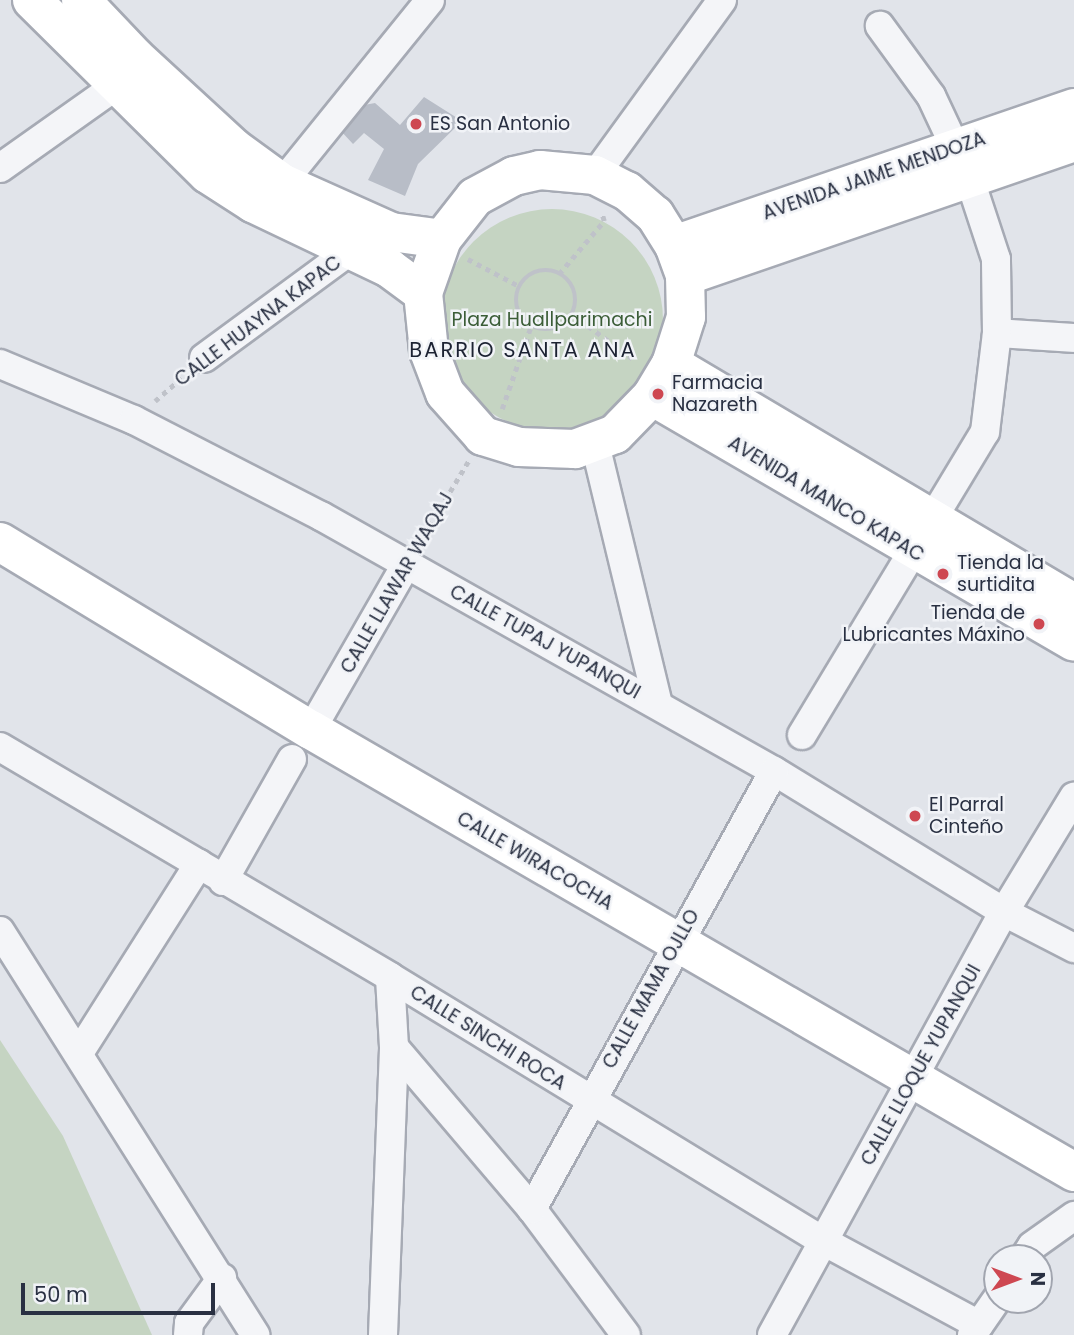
<!DOCTYPE html>
<html>
<head>
<meta charset="utf-8">
<style>
  body { margin:0 }
  #map { position:relative; width:1074px; height:1335px; overflow:hidden; background:#e1e4ea; font-family:Poppins,sans-serif }
  div>[style] { position:absolute }
  .green>* { inset:0; background:#c5d4c2 }
  .round { border-radius:50% }
  .building>* { inset:0; background:#b8bdc7 }
  .path>* { height:4.5px; margin-top:-2.25px; transform-origin:0; background:repeating-linear-gradient(90deg,#bfc2c9 0 5px,transparent 0 10px) }
  .path>.ring { margin:-2.25px; padding:0; box-sizing:content-box; background:none; border:4.5px solid #bfc2c9; border-radius:50% }
  .roads { filter:drop-shadow(2px 0 #a6aab4) drop-shadow(-2px 0 #a6aab4) drop-shadow(0 2px #a6aab4) drop-shadow(0 -2px #a6aab4) }
  .street>* { height:28px; margin:-14px; padding:0 14px; transform-origin:14px; border-radius:14px; background:#f4f5f8 }
  .secondary>* { height:38px; margin:-19px; padding:0 19px; transform-origin:19px; border-radius:19px; background:#fff }
  .primary>* { height:38px; margin:-19px; padding:0 19px; transform-origin:19px; border-radius:19px; background:#fff }
  .highway>* { height:38px; margin:-19px; padding:0 19px; transform-origin:19px; border-radius:19px; background:#fff }
  .dots>* { width:19px; height:19px; translate:-50% -50%; box-sizing:border-box; border:4px solid #f1f3f7; border-radius:50% }
  span { translate:-50% -50%; white-space:nowrap; text-align:center; line-height:1.15; -webkit-text-stroke:5px #f1f3f7; paint-order:stroke }
  .poi-label { font-size:19px; color:#293042 }
  .left { translate:0 -50%; text-align:left }
  .right { translate:-100% -50%; text-align:right }
  .street-label { font-size:19px; color:#293042 }
  .park-label { font-size:19px; color:#3b5d37 }
  .neighbourhood-label { font-size:21px; color:#1c2232; letter-spacing:2px }
  .north { position:absolute; left:983px; top:1244px; width:70px; height:70px; box-sizing:border-box; background:#f1f3f7; border:2px solid #a1a5af; border-radius:50%; rotate:90deg; font-size:19px; font-weight:700; line-height:28px; text-align:center; color:#293042 }
  .north::after { content:''; display:block; margin:auto; width:24px; height:32px; background:#ce4751; clip-path:polygon(50% 0,100% 100%,50% 72%,0 100%) }
  .scale { position:absolute; left:21px; top:1283px; width:194px; height:32px; box-sizing:border-box; border:4px solid #293042; border-top:0; padding-left:9px; font-size:21px; line-height:24px; white-space:nowrap; color:#293042; -webkit-text-stroke:5px #f1f3f7; paint-order:stroke }
</style>
</head>
<body>
<div id="map">
  <div class="green">
    <div class="round" style="left:441px;top:209px;width:222px;height:222px"></div>
    <div style="clip-path:polygon(0 1040px,63px 1136px,152px 1335px,0 1335px)"></div>
  </div>
  <div class="building">
    <div style="clip-path:polygon(424px 97px,462px 121px,418px 164px,405px 196px,368px 180px,384px 149px,364px 133px,353px 144px,340px 130px,359px 106px,375px 103px,400px 125px)"></div>
  </div>
  <div class="path">
    <div style="left:468px;top:259px;width:58px;rotate:27.9deg"></div>
    <div class="ring" style="left:516px;top:270px;width:55.5px;height:55.5px"></div>
    <div style="left:559px;top:274px;width:70px;rotate:-49.7deg"></div>
    <div style="left:604px;top:221px;width:7px;rotate:-106deg"></div>
    <div style="left:572px;top:314px;width:79px;rotate:36.3deg"></div>
    <div style="left:155px;top:401px;width:40px;rotate:-41deg"></div>
    <div style="left:502px;top:409px;width:88px;rotate:-70.7deg"></div>
    <div style="left:419px;top:543px;width:97px;rotate:-58.9deg"></div>
  </div>
  <div class="roads">
    <div class="street">
      <div style="left:0;top:168px;width:142px;rotate:-35.3deg"></div>
      <div style="left:116px;top:86px;width:21px;rotate:-59deg"></div>
      <div style="left:595px;top:175px;width:216px;rotate:-54deg"></div>
      <div style="left:267px;top:193px;width:18px;rotate:-34deg"></div>
      <div style="left:282px;top:183px;width:235px;rotate:-51deg"></div>
      <div style="left:997px;top:333px;width:77px;rotate:3.7deg"></div>
      <div style="left:204px;top:358px;width:182px;rotate:-36.3deg"></div>
      <div style="left:0;top:364px;width:145px;rotate:22.7deg"></div>
      <div style="left:134px;top:420px;width:210px;rotate:27.2deg"></div>
      <div style="left:321px;top:516px;width:520px;rotate:29.38deg"></div>
      <div style="left:774px;top:771px;width:270px;rotate:31.5deg"></div>
      <div style="left:1004px;top:912px;width:79px;rotate:27.2deg"></div>
      <div style="left:595px;top:444px;width:268px;rotate:76.4deg"></div>
      <div style="left:311px;top:730px;width:190px;rotate:-60.1deg"></div>
      <div style="left:802px;top:735px;width:354px;rotate:-58.9deg"></div>
      <div style="left:985px;top:432px;width:100px;rotate:-83.1deg"></div>
      <div style="left:997px;top:333px;width:74px;rotate:-90.8deg"></div>
      <div style="left:996px;top:259px;width:86px;rotate:-108.2deg"></div>
      <div style="left:969px;top:177px;width:89px;rotate:-115.1deg"></div>
      <div style="left:931px;top:96px;width:87px;rotate:-126.1deg"></div>
      <div style="left:0;top:747px;width:453px;rotate:30.5deg"></div>
      <div style="left:390px;top:977px;width:507px;rotate:31.37deg"></div>
      <div style="left:823px;top:1241px;width:177px;rotate:28.3deg"></div>
      <div style="left:223px;top:881px;width:140px;rotate:-60.5deg"></div>
      <div style="left:0;top:931px;width:478px;rotate:57.7deg"></div>
      <div style="left:394px;top:1047px;width:213px;rotate:49.6deg"></div>
      <div style="left:532px;top:1209px;width:157px;rotate:53.3deg"></div>
      <div style="left:79px;top:1053px;width:224px;rotate:-57.6deg"></div>
      <div style="left:532px;top:1209px;width:500px;rotate:-61.08deg"></div>
      <div style="left:1024px;top:1258px;width:14px;rotate:-56deg"></div>
      <div style="left:1032px;top:1246px;width:52px;rotate:-35.5deg"></div>
      <div style="left:188px;top:1335px;width:12px;rotate:-85deg"></div>
      <div style="left:189px;top:1323px;width:56px;rotate:-53.7deg"></div>
      <div style="left:383px;top:1335px;width:288px;rotate:-87.8deg"></div>
      <div style="left:394px;top:1047px;width:70px;rotate:-93.3deg"></div>
      <div style="left:772px;top:1335px;width:482px;rotate:-61.3deg"></div>
      <div style="left:1004px;top:912px;width:135px;rotate:-58.7deg"></div>
      <div style="left:972px;top:1335px;width:44px;rotate:-55.2deg"></div>
    </div>
    <div class="secondary">
      <div style="left:671px;top:364px;width:469px;rotate:30.7deg"></div>
      <div style="left:652px;top:396px;width:488px;rotate:30.2deg"></div>
    </div>
    <div class="primary">
      <div style="left:32px;top:0;width:247px;rotate:44.7deg"></div>
      <div style="left:208px;top:174px;width:54px;rotate:32.8deg"></div>
      <div style="left:253px;top:203px;width:151px;rotate:25.5deg"></div>
      <div style="left:389px;top:268px;width:42px;rotate:36.3deg"></div>
      <div style="left:81px;top:0;width:79px;rotate:46.5deg"></div>
      <div style="left:135px;top:57px;width:134px;rotate:42.6deg"></div>
      <div style="left:234px;top:148px;width:59px;rotate:36.1deg"></div>
      <div style="left:282px;top:183px;width:120px;rotate:24.2deg"></div>
      <div style="left:391px;top:232px;width:51px;rotate:7.8deg"></div>
      <div style="left:540px;top:170px;width:55px;rotate:5.2deg"></div>
      <div style="left:595px;top:175px;width:36px;rotate:27deg"></div>
      <div style="left:627px;top:191px;width:37px;rotate:41deg"></div>
      <div style="left:655px;top:215px;width:36px;rotate:58deg"></div>
      <div style="left:674px;top:245px;width:33px;rotate:70deg"></div>
      <div style="left:685px;top:276px;width:41px;rotate:88.6deg"></div>
      <div style="left:686px;top:317px;width:49px;rotate:107.7deg"></div>
      <div style="left:671px;top:364px;width:37px;rotate:121deg"></div>
      <div style="left:652px;top:396px;width:53px;rotate:134.2deg"></div>
      <div style="left:615px;top:434px;width:43px;rotate:159.4deg"></div>
      <div style="left:575px;top:449px;width:56px;rotate:-178deg"></div>
      <div style="left:519px;top:447px;width:38px;rotate:-163deg"></div>
      <div style="left:483px;top:436px;width:57px;rotate:-131.5deg"></div>
      <div style="left:445px;top:393px;width:45px;rotate:-110.9deg"></div>
      <div style="left:429px;top:351px;width:58px;rotate:-95.9deg"></div>
      <div style="left:423px;top:293px;width:57px;rotate:-70.6deg"></div>
      <div style="left:442px;top:239px;width:53px;rotate:-51.8deg"></div>
      <div style="left:475px;top:197px;width:44px;rotate:-28.3deg"></div>
      <div style="left:514px;top:176px;width:27px;rotate:-13deg"></div>
      <div style="left:674px;top:245px;width:423px;rotate:-18.9deg"></div>
      <div style="left:685px;top:276px;width:411px;rotate:-19deg"></div>
    </div>
    <div class="highway">
      <div style="left:0;top:542px;width:363px;rotate:31.2deg"></div>
      <div style="left:311px;top:730px;width:882px;rotate:30.08deg"></div>
    </div>
  </div>
  <div class="dots">
    <div style="left:416px;top:124px;background:#ce4751"></div>
    <div style="left:658px;top:394px;background:#ce4751"></div>
    <div style="left:943px;top:574px;background:#ce4751"></div>
    <div style="left:1039px;top:624px;background:#ce4751"></div>
    <div style="left:915px;top:816px;background:#ce4751"></div>
  </div>
  <div class="poi-label">
    <span class="left" style="left:430px;top:124px">ES San Antonio</span>
    <span class="left" style="left:672px;top:394px">Farmacia<br>Nazareth</span>
    <span class="left" style="left:957px;top:574px">Tienda la<br>surtidita</span>
    <span class="right" style="left:1025px;top:624px">Tienda de<br>Lubricantes Máxino</span>
    <span class="left" style="left:929px;top:816px">El Parral<br>Cinteño</span>
  </div>
  <div class="street-label">
    <span style="left:874px;top:176px;rotate:-19deg">AVENIDA JAIME MENDOZA</span>
    <span style="left:258px;top:321px;rotate:-37deg">CALLE HUAYNA KAPAC</span>
    <span style="left:826px;top:499px;rotate:31deg">AVENIDA MANCO KAPAC</span>
    <span style="left:397px;top:583px;rotate:-60deg">CALLE LLAWAR WAQAJ</span>
    <span style="left:545px;top:642px;rotate:29deg">CALLE TUPAJ YUPANQUI</span>
    <span style="left:535px;top:861px;rotate:30deg">CALLE WIRACOCHA</span>
    <span style="left:651px;top:989px;rotate:-61deg">CALLE MAMA OJLLO</span>
    <span style="left:488px;top:1038px;rotate:32deg">CALLE SINCHI ROCA</span>
    <span style="left:921px;top:1065px;rotate:-61deg">CALLE LLOQUE YUPANQUI</span>
  </div>
  <div class="park-label">
    <span style="left:552px;top:320px">Plaza Huallparimachi</span>
  </div>
  <div class="neighbourhood-label">
    <span style="left:523px;top:350px">BARRIO SANTA ANA</span>
  </div>
  <div class="north">N</div>
  <div class="scale">50 m</div>
</div>
</body>
</html>
